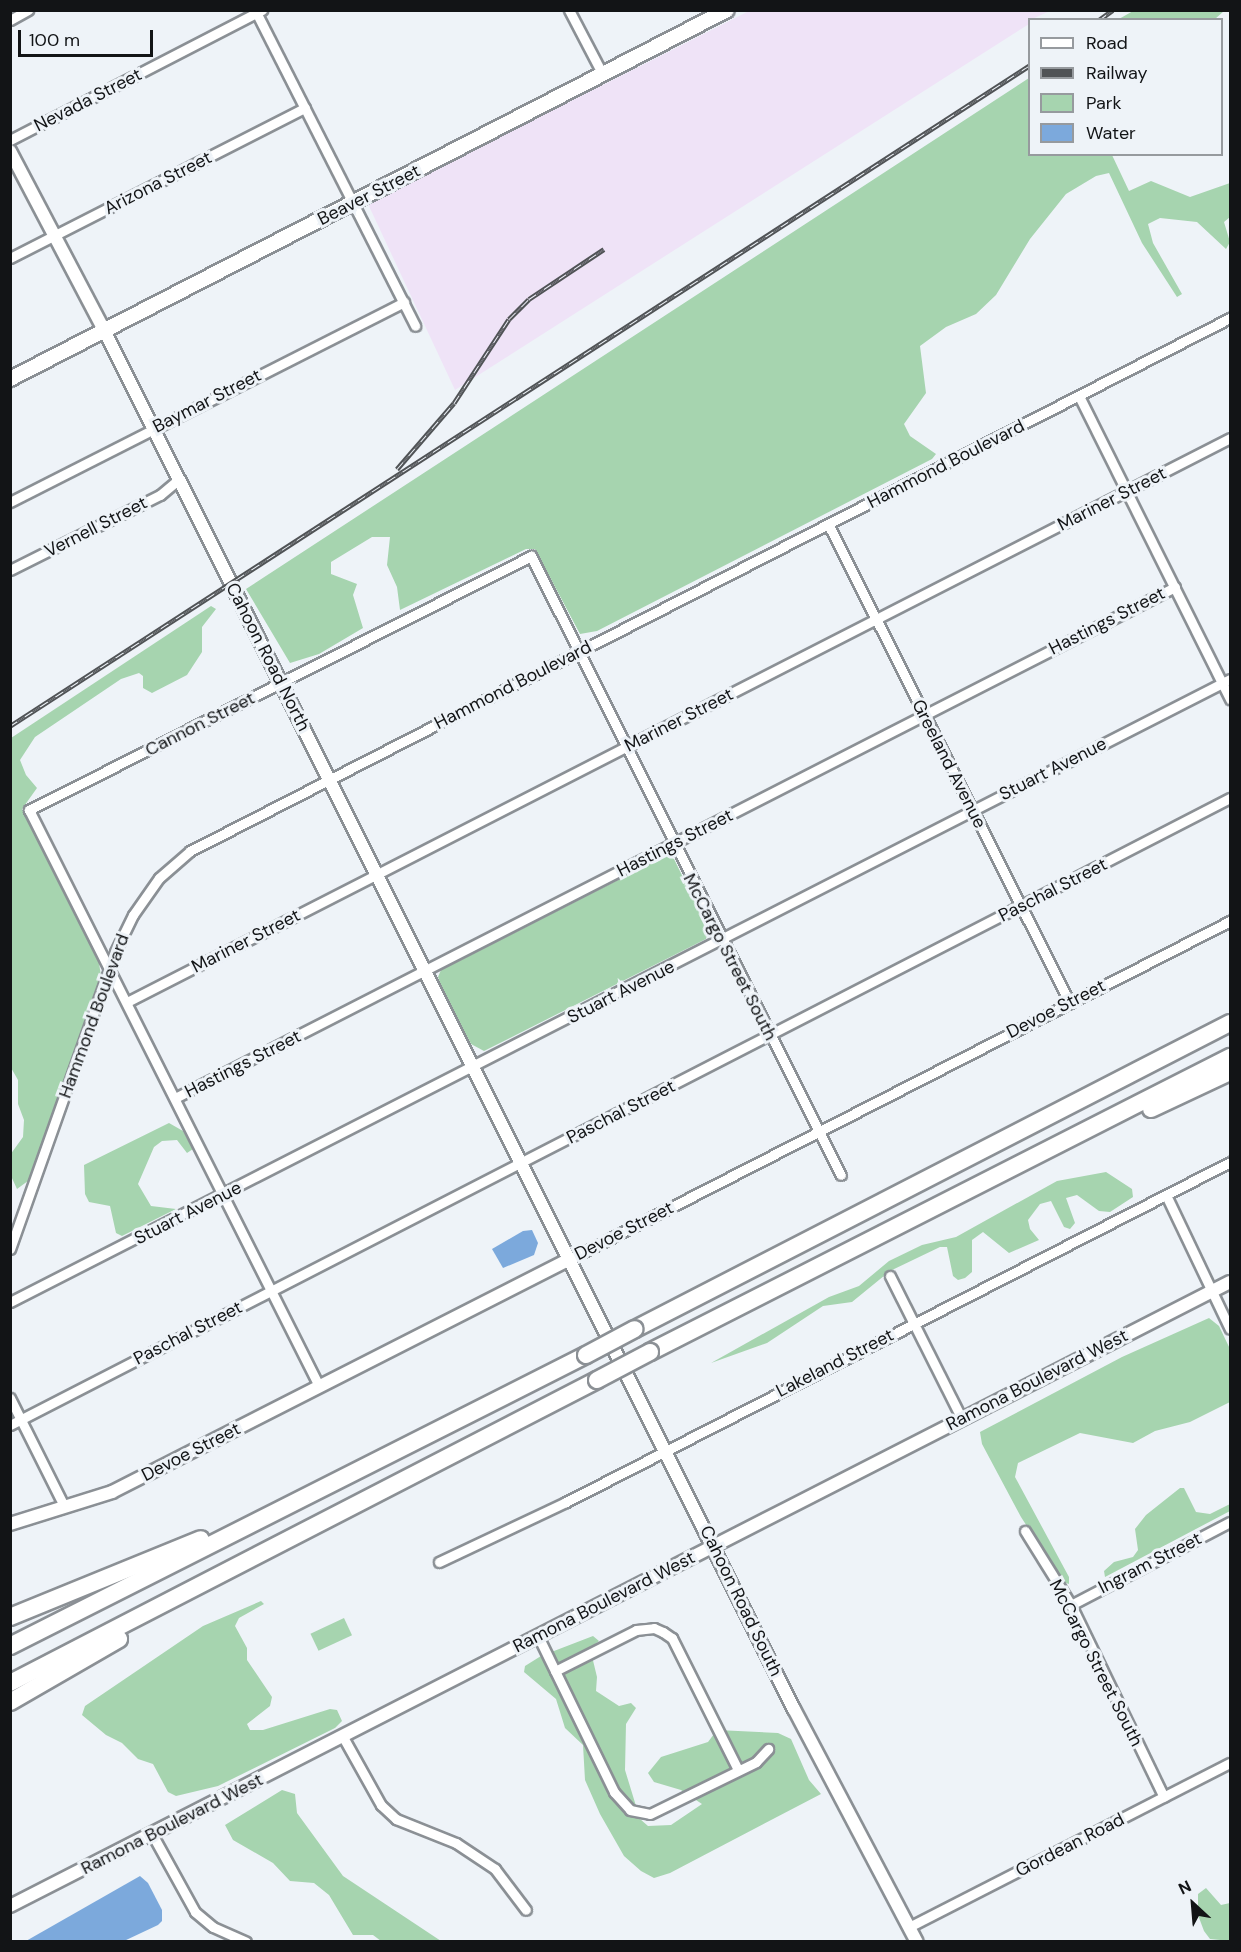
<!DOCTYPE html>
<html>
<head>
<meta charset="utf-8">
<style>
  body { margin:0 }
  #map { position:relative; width:1241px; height:1952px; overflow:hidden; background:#eef3f8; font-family:"DM Sans",sans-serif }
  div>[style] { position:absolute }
  .industrial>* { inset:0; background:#efe3f7 }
  .green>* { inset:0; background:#a6d4af; transform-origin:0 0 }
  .water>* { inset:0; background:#7ca9dc }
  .roads { filter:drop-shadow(2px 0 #8b9095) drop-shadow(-2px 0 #8b9095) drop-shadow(0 2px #8b9095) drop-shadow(0 -2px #8b9095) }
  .street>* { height:9px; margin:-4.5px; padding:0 4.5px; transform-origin:4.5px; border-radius:4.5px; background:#fff }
  .secondary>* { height:12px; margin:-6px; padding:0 6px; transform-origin:6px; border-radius:6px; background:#fff }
  .primary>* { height:14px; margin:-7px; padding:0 7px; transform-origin:7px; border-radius:7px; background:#fff }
  .highway>* { height:16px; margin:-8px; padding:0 8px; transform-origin:8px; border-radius:8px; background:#fff }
  .rail>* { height:5px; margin-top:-2.5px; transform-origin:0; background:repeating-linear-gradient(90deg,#eef3f8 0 9px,#505356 0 18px); box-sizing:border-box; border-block:2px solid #505356 }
  .bridges { filter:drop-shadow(2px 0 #8b9095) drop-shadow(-2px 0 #8b9095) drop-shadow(0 2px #8b9095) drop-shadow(0 -2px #8b9095) }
  .highway-bridge>* { height:16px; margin:-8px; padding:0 8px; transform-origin:8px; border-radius:8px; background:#fff }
  span { translate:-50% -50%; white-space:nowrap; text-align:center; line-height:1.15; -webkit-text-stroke:6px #eef3f8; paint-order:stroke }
  .street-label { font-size:18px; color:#121416 }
  .frame { position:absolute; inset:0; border:12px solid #121416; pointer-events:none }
  .legend { position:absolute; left:1028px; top:18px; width:195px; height:138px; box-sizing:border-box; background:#eef3f8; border:2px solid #969a9e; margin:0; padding:8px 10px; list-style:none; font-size:18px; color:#121416 }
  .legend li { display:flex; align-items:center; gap:12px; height:30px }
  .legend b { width:30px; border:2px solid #969a9e }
  .north { position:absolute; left:1163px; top:1874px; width:60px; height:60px; -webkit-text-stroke:4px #eef3f8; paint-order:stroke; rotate:334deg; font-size:16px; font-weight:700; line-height:24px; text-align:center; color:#121416 }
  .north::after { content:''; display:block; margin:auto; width:21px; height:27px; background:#121416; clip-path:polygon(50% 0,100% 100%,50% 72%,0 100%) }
  .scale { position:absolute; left:18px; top:30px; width:135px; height:27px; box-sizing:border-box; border:3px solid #121416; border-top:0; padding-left:8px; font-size:18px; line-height:21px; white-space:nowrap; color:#121416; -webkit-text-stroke:4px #eef3f8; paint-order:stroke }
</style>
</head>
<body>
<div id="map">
  <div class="industrial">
    <div style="clip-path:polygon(749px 11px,1050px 11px,1030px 20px,1029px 24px,455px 390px,368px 204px)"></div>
  </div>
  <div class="green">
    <div style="clip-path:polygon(1133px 11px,1133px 10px,1224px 11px,1215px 19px,1119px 19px)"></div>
    <div style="clip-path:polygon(1029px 78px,1030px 154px,1112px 155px,1129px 191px,1151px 181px,1190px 197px,1230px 183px,1230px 217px,1224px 222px,1230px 242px,1226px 249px,1197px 222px,1160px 218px,1148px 224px,1153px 243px,1182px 294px,1177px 297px,1142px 243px,1109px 173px,1096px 176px,1066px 194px,1030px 239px,996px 295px,976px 314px,946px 327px,920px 346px,926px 393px,904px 424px,910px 436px,936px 454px,932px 459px,597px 631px,580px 634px,535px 549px,526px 549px,400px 610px,397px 587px,387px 565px,390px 537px,372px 537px,331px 562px,331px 574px,357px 584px,353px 595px,363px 628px,319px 654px,290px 663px,246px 589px)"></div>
    <div style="clip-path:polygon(211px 606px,216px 609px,202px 627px,202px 652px,187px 675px,152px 693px,143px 688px,143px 676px,139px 673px,121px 679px,35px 737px,20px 760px,26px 775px,37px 788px,22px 809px,99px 963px,101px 976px,32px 1178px,17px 1189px,11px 1176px,10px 1155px,23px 1137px,24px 1120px,18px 1104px,18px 1080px,10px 1066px,11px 738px)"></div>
    <div style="clip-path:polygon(667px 855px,674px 859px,703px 918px,708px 930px,706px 939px,484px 1051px,471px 1044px,442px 989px,438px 977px,441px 970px)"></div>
    <div style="clip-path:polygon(169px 1123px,183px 1131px,193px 1149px,187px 1153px,177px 1140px,162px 1141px,154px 1147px,138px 1184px,151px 1206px,176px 1209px,122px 1236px,116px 1233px,110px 1206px,89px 1202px,85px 1194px,84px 1165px)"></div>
    <div style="clip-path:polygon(1106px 1172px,1132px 1189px,1133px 1197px,1110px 1212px,1099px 1211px,1077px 1195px,1066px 1198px,1075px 1223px,1070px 1229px,1064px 1227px,1051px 1201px,1040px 1204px,1028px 1220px,1030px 1229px,1039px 1240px,1009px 1253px,983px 1232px,972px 1240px,972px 1272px,965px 1278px,958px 1280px,953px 1276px,947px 1247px,940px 1247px,890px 1271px,852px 1302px,823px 1306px,767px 1343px,711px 1363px,829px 1297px,859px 1286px,889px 1261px,922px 1245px,956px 1237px,1057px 1181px)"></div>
    <div style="clip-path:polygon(1209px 1318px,1219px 1326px,1230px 1349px,1230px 1402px,1190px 1422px,1155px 1431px,1133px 1443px,1080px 1433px,1018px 1463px,1015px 1477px,1069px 1577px,1069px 1584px,1063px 1582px,1021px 1517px,982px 1444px,980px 1432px,1122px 1357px)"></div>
    <div style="clip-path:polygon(1180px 1488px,1184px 1488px,1196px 1512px,1210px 1514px,1230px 1504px,1230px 1511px,1105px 1577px,1104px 1571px,1114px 1562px,1133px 1557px,1138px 1550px,1135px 1529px,1146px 1515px)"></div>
    <div style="clip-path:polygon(261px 1601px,264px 1604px,239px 1618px,235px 1626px,247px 1648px,247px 1660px,272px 1697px,270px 1706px,247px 1724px,250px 1730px,263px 1730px,330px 1709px,337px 1710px,342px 1721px,335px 1728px,218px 1786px,176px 1796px,168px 1792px,153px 1764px,138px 1759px,122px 1743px,106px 1735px,82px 1715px,85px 1706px,203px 1626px)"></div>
    <div style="left:344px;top:1618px;width:19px;height:37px;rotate:65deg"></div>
    <div style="clip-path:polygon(593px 1636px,599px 1641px,590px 1648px,597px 1677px,596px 1691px,619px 1706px,631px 1703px,636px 1708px,626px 1724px,625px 1770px,640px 1819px,648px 1826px,671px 1825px,702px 1804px,681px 1790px,654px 1782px,648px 1773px,661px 1757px,708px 1742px,717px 1730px,778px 1733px,791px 1739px,809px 1780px,821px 1794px,670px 1873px,654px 1878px,641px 1871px,624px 1856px,600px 1814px,585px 1780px,583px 1745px,565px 1728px,556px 1699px,524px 1672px,525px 1666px,541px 1656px)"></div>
    <div style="clip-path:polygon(282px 1790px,295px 1794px,297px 1813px,343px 1876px,441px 1941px,381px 1941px,373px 1935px,353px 1935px,329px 1895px,314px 1883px,290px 1881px,273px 1863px,233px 1840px,225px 1825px)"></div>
    <div style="clip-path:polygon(1206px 1888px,1221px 1905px,1230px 1903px,1230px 1941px,1210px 1939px,1204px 1931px,1198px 1915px,1198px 1894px)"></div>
  </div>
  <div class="water">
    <div style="clip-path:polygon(532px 1230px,538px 1243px,534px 1255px,503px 1268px,492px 1249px,523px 1231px)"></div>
    <div style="clip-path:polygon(140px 1876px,148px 1883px,162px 1910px,162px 1921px,158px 1925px,124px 1941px,26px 1941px)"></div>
  </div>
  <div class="roads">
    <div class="street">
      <div style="left:255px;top:10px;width:354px;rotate:63.1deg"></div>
      <div style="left:569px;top:10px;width:73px;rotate:62.4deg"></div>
      <div style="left:10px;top:20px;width:21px;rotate:-29deg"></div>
      <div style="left:10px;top:140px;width:284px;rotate:-27.3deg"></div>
      <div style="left:10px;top:258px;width:331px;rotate:-27deg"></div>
      <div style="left:1079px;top:396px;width:339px;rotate:63.5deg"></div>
      <div style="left:10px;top:502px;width:442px;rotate:-26.9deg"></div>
      <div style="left:828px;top:524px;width:537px;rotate:63.2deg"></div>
      <div style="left:10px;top:570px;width:168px;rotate:-26.6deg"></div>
      <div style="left:160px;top:495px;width:23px;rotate:-40deg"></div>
      <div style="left:127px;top:1002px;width:1239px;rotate:-27.08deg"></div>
      <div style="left:175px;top:1098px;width:1123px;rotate:-27.07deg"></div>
      <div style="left:1166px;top:1195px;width:148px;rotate:64.5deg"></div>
      <div style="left:10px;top:1249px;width:315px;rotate:-70.5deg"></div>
      <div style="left:115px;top:952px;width:41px;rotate:-64.1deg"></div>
      <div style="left:133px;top:915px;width:45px;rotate:-54.9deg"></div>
      <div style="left:159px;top:878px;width:41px;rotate:-41.1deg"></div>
      <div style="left:190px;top:851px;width:1169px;rotate:-27.14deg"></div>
      <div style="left:570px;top:1259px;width:742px;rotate:-27.12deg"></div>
      <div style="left:890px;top:1276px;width:160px;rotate:63.3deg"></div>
      <div style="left:10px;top:1302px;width:1370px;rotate:-27.05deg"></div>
      <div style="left:319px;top:1386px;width:645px;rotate:-116.72deg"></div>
      <div style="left:29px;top:810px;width:563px;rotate:-26.84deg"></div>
      <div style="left:531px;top:556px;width:692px;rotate:63.4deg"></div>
      <div style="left:10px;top:1398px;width:121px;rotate:63.4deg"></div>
      <div style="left:10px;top:1425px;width:1372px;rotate:-27.2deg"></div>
      <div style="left:1025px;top:1531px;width:87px;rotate:58.1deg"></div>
      <div style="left:1071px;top:1605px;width:213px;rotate:64.2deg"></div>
      <div style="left:439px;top:1562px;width:140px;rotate:-25.3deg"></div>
      <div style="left:566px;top:1502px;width:746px;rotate:-27.11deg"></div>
      <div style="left:1071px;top:1605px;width:179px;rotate:-27.6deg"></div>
      <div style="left:538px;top:1636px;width:174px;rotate:64deg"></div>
      <div style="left:614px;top:1792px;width:24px;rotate:48deg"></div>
      <div style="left:630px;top:1810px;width:20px;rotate:11deg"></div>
      <div style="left:650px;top:1814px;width:118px;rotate:-26.1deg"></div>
      <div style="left:756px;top:1762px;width:18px;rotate:-47deg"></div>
      <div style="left:555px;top:1671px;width:91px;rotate:-26.8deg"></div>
      <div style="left:636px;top:1630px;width:18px;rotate:-6deg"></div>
      <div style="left:654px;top:1628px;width:10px;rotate:24deg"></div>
      <div style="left:663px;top:1632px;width:11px;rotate:34deg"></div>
      <div style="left:672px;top:1638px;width:148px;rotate:63.4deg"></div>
      <div style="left:343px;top:1737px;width:78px;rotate:60.8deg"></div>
      <div style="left:381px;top:1805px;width:21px;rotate:43deg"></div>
      <div style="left:396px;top:1819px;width:65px;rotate:21.8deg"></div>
      <div style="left:456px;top:1843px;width:47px;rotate:33.7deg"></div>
      <div style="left:495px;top:1869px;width:51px;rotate:52.9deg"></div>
      <div style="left:152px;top:1834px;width:89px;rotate:61.1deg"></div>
      <div style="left:195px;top:1912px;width:23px;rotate:40deg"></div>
      <div style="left:213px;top:1927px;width:36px;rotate:24deg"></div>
      <div style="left:909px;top:1927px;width:360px;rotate:-27.1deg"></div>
    </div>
    <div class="secondary">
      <div style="left:10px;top:151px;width:202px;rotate:62.3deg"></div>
      <div style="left:104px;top:330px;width:1542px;rotate:63.42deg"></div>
      <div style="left:794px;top:1709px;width:263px;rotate:62.2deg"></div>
      <div style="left:10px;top:1524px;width:107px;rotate:-17.4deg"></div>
      <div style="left:112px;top:1492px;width:514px;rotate:-26.96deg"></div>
      <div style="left:10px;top:1906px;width:1370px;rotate:-27.09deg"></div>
    </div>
    <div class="primary">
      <div style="left:10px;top:379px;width:806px;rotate:-27.23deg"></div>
    </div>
    <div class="highway">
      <div style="left:1151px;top:1109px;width:87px;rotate:-25.1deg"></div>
      <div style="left:635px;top:1329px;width:669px;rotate:-27.22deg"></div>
      <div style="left:650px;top:1352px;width:651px;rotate:-26.96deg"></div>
      <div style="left:10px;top:1617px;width:206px;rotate:-22.2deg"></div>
      <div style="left:10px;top:1646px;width:645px;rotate:-26.8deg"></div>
      <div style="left:10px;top:1683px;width:661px;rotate:-27.3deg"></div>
      <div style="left:10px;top:1702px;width:126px;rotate:-30deg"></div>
    </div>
  </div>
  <div class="rail">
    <div style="left:1099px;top:20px;width:17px;rotate:-36deg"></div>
    <div style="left:397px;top:469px;width:87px;rotate:-49.2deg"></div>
    <div style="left:454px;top:403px;width:100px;rotate:-56.8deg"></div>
    <div style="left:509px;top:319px;width:28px;rotate:-45deg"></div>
    <div style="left:529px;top:299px;width:90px;rotate:-33.7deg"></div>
    <div style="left:10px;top:726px;width:1215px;rotate:-32.94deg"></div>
  </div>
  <div class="bridges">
    <div class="highway-bridge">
      <div style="left:586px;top:1355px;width:55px;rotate:-28deg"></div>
      <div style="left:597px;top:1380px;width:60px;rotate:-27.8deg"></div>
    </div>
  </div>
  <div class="street-label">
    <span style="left:88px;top:100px;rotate:-27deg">Nevada Street</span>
    <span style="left:158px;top:183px;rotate:-27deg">Arizona Street</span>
    <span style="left:369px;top:195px;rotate:-27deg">Beaver Street</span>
    <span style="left:207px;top:401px;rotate:-27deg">Baymar Street</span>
    <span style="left:946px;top:464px;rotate:-27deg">Hammond Boulevard</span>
    <span style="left:1112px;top:499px;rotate:-27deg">Mariner Street</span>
    <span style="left:96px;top:527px;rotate:-27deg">Vernell Street</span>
    <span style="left:1107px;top:621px;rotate:-27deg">Hastings Street</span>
    <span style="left:268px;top:657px;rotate:63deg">Cahoon Road North</span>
    <span style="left:513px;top:685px;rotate:-27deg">Hammond Boulevard</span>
    <span style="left:679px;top:720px;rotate:-27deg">Mariner Street</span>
    <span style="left:200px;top:724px;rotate:-27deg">Cannon Street</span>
    <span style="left:949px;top:764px;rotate:63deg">Greeland Avenue</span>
    <span style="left:1053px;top:769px;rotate:-27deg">Stuart Avenue</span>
    <span style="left:675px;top:843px;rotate:-27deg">Hastings Street</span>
    <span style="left:1053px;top:890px;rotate:-27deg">Paschal Street</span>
    <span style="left:246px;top:941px;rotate:-27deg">Mariner Street</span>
    <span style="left:730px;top:957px;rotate:63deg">McCargo Street South</span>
    <span style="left:621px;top:992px;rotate:-27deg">Stuart Avenue</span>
    <span style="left:1056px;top:1009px;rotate:-27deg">Devoe Street</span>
    <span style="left:94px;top:1016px;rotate:-70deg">Hammond Boulevard</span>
    <span style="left:243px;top:1064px;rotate:-27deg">Hastings Street</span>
    <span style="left:621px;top:1112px;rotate:-27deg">Paschal Street</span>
    <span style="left:188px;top:1213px;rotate:-27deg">Stuart Avenue</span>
    <span style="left:624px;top:1231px;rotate:-27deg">Devoe Street</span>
    <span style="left:188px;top:1333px;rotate:-27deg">Paschal Street</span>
    <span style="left:835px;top:1363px;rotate:-27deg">Lakeland Street</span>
    <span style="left:1037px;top:1380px;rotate:-27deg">Ramona Boulevard West</span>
    <span style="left:191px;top:1452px;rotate:-27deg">Devoe Street</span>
    <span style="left:1150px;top:1563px;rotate:-27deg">Ingram Street</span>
    <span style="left:741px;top:1601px;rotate:64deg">Cahoon Road South</span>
    <span style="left:604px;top:1602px;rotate:-27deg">Ramona Boulevard West</span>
    <span style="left:1096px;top:1663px;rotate:63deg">McCargo Street South</span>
    <span style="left:172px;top:1824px;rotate:-27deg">Ramona Boulevard West</span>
    <span style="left:1070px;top:1845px;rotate:-27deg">Gordean Road</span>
  </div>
  <div class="frame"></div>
  <ul class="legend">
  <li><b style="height:8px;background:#fff"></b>Road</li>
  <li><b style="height:8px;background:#505356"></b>Railway</li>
  <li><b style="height:16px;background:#a6d4af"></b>Park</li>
  <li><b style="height:16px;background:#7ca9dc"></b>Water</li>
  </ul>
  <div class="north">N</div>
  <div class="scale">100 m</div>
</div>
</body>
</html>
